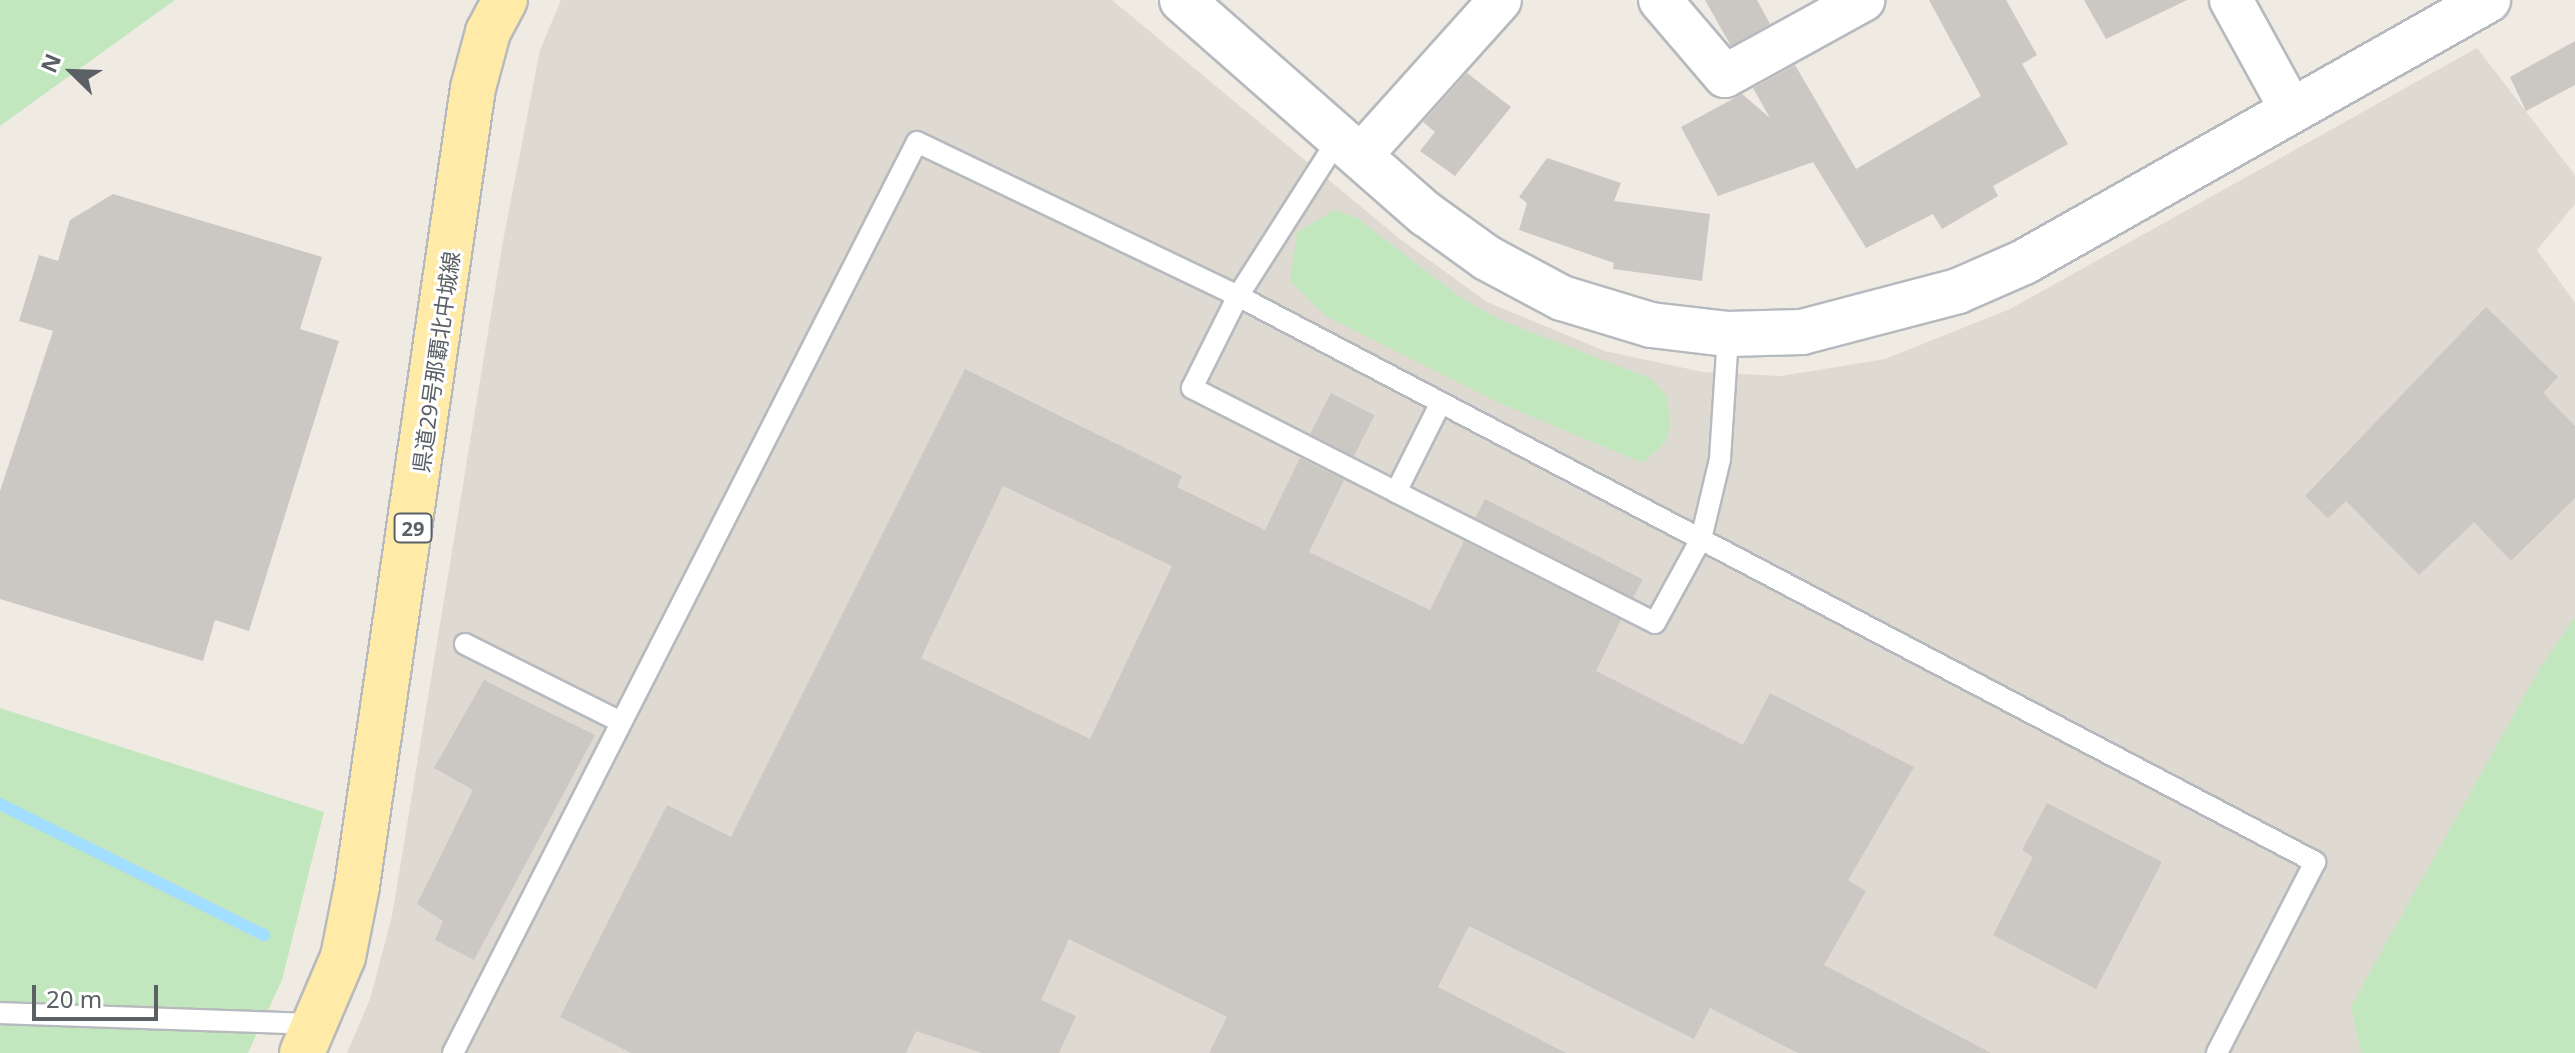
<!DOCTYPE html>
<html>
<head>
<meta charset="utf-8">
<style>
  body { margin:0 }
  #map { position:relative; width:2575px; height:1053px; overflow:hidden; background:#efebe3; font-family:"Noto Sans","Noto Sans JP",sans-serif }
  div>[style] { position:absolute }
  .education>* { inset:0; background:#dfdad1 }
  .green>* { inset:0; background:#c2e7be }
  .stream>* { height:12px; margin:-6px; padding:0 6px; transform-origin:6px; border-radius:6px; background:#a2deff }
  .building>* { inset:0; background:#cbc7c2; transform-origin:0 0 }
  .roads { filter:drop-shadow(2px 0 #b6babe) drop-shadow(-2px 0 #b6babe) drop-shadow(0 2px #b6babe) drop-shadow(0 -2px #b6babe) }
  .service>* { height:20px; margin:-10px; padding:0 10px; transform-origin:10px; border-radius:10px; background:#fff }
  .minor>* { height:42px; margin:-21px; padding:0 21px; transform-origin:21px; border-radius:21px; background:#fff }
  .tertiary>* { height:44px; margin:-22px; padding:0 22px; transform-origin:22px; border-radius:22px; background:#fff }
  .primary>* { height:44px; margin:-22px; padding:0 22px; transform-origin:22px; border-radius:22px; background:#ffeaa7 }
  span { translate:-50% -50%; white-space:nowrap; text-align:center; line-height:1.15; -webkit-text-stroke:6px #fff; paint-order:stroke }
  .shield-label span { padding:2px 6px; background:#fff; border:2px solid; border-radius:6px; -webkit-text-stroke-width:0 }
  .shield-label { font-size:20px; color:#5b6064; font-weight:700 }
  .street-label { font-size:22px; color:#5b6064 }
  .north { position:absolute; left:32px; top:32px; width:80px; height:80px; -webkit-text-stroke:6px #fff; paint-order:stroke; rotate:293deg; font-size:22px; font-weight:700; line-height:32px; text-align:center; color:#5b6064 }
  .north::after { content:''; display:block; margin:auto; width:28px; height:36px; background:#5b6064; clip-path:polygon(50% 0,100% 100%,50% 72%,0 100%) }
  .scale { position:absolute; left:32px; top:985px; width:126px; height:36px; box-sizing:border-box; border:4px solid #5b6064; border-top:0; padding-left:10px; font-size:24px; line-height:28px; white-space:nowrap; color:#5b6064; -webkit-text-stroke:6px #fff; paint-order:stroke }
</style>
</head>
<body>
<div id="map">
  <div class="education">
    <div style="clip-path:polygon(561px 0,1112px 0,1400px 239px,1487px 302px,1605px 351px,1703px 372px,1781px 376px,1885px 359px,2010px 309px,2477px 48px,2575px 175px,2575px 204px,2537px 250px,2575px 303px,2575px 1053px,347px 1053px,370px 999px,392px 916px,503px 241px,540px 50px)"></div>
  </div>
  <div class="green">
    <div style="clip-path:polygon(0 0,175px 0,0 126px)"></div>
    <div style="clip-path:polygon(1335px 210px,1357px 218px,1460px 297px,1500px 320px,1652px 379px,1666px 395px,1671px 425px,1665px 442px,1643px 463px,1499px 403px,1326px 316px,1290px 281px,1297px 232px)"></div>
    <div style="clip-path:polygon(2575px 617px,2575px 1053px,2361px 1053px,2351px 1006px,2541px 666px)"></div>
    <div style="clip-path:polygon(0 708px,324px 812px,282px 980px,248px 1053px,0 1053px)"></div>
  </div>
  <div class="stream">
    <div style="left:0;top:804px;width:295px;rotate:26.4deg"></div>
  </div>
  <div class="building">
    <div style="clip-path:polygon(1705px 0,1757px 0,1770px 24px,1731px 46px)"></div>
    <div style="clip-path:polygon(1929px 0,2006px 0,2037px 55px,2022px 64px,2068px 144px,1993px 186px,1998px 196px,1942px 229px,1933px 214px,1866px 248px,1813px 162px,1718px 196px,1681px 127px,1742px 94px,1770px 118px,1753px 88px,1795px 65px,1856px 169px,1981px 96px)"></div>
    <div style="clip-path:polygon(2084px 0,2187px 0,2106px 39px)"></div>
    <div style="clip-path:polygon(2575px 41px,2575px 85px,2526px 111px,2510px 77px)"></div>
    <div style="clip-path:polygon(1467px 73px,1511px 107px,1455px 176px,1420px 151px,1435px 132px,1423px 122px)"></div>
    <div style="clip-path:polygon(1547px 158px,1621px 183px,1614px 201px,1710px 214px,1702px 281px,1613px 269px,1614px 263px,1519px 230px,1527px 203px,1519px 197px)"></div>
    <div style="clip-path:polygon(113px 194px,322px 257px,300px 329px,339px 341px,249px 631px,215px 620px,203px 661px,0 599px,0 491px,53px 331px,19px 321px,39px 255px,58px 261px,70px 220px)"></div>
    <div style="clip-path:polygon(2486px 307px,2558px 377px,2543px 393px,2575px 426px,2575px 498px,2511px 561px,2474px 522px,2419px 575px,2346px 501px,2328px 518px,2305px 496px)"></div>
    <div style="clip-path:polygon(evenodd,965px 369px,1182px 476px,1177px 487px,1265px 530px,1300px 458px,1344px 480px,1309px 552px,1430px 610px,1464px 541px,1621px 620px,1596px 671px,1743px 745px,1770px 693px,1914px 767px,1848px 880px,1866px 891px,1824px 965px,1991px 1053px,1798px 1053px,1710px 1008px,1694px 1039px,1469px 926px,1438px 987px,1566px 1053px,1209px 1053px,1227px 1017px,1069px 939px,1041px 1000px,1076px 1016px,1059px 1053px,982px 1053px,916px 1031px,906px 1053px,631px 1053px,560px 1017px,667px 805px,731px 837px,965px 369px,1003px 486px,1172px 566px,1090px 739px,921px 658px,1003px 486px)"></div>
    <div style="left:1331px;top:393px;width:49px;height:46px;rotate:27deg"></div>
    <div style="left:1485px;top:499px;width:177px;height:21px;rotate:27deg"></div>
    <div style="clip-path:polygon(484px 680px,595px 735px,474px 960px,435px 940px,443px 921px,417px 904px,473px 790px,434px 768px)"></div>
    <div style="clip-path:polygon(2047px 803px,2162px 862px,2096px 989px,1993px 935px,2033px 857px,2022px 850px)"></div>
  </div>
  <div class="roads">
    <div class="service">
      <div style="left:1340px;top:136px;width:190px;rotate:122.5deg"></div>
      <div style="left:1238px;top:296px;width:103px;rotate:116.6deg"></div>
      <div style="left:1192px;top:388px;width:229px;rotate:27deg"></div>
      <div style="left:1396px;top:492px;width:98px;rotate:-63.4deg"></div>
      <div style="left:1396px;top:492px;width:290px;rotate:26.8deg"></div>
      <div style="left:1655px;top:623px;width:96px;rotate:-61.3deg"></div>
      <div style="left:1701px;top:539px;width:82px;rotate:-76.6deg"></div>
      <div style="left:1720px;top:459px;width:125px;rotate:-86.3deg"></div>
      <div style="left:465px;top:644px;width:174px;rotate:26.6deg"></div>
      <div style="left:0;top:1013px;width:316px;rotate:2deg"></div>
      <div style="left:453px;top:1053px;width:1022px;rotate:-63.01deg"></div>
      <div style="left:917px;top:142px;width:356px;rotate:25.6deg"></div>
      <div style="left:1238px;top:296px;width:1217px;rotate:27.72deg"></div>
      <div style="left:2315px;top:862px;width:215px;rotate:117.2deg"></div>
    </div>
    <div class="minor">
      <div style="left:1660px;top:0;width:100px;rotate:49.5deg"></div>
      <div style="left:1725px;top:76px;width:158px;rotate:-28.8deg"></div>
      <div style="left:2231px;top:0;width:124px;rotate:61.2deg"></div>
      <div style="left:1361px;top:155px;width:208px;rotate:-48.1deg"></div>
    </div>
    <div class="tertiary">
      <div style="left:1182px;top:0;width:325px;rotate:41.3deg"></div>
      <div style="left:1426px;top:214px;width:75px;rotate:35.8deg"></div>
      <div style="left:1487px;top:258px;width:85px;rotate:28.1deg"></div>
      <div style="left:1562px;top:298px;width:93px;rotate:16.9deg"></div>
      <div style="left:1651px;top:325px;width:78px;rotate:6.7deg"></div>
      <div style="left:1728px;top:334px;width:74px;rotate:-1.5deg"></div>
      <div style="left:1802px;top:332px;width:161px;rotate:-14.7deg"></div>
      <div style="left:1958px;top:291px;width:72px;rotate:-23.7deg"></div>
      <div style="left:2024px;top:262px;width:533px;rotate:-29.45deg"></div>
    </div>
    <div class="primary">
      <div style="left:302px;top:1053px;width:104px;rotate:-66.9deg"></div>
      <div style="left:343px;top:957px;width:72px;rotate:-78.8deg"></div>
      <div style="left:357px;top:886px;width:806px;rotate:-81.73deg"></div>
      <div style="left:473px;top:88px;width:58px;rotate:-75deg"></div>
      <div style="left:488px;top:32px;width:36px;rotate:-62deg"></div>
    </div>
  </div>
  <div class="shield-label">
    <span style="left:413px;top:528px">29</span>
  </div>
  <div class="street-label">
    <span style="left:436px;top:362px;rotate:-82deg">県道29号那覇北中城線</span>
  </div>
  <div class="north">N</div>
  <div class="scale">20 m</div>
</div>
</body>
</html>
